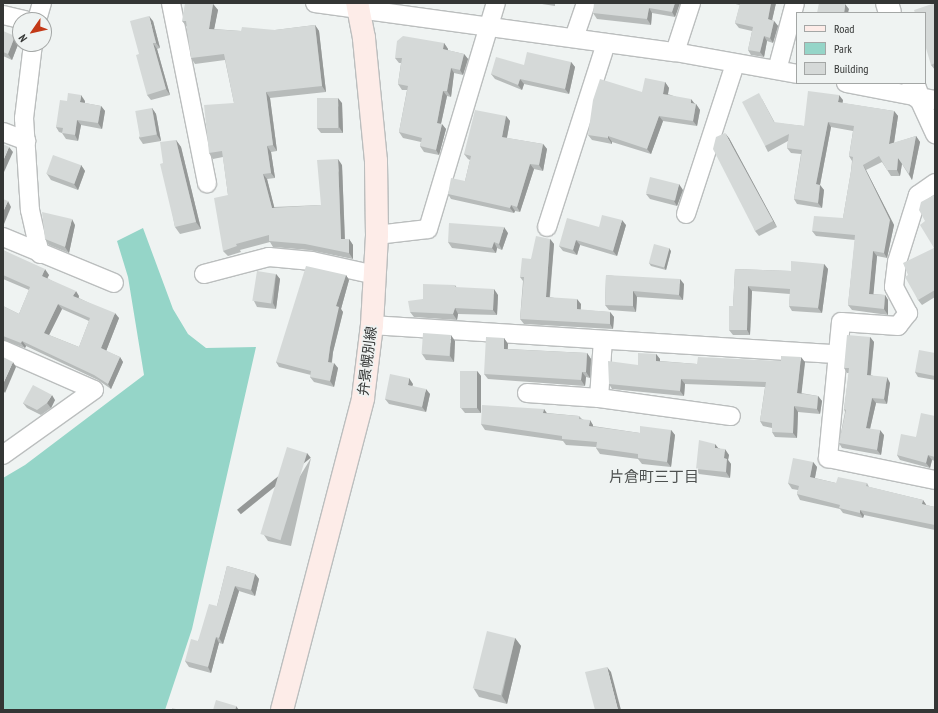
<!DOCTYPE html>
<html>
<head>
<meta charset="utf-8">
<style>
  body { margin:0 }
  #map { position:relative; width:938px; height:713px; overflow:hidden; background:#eff3f2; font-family:"PT Sans Narrow","Noto Sans JP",sans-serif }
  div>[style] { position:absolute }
  .green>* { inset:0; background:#95d5c8 }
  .roads { filter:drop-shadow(1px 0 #bbbebe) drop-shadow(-1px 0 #bbbebe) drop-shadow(0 1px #bbbebe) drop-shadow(0 -1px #bbbebe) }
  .minor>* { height:18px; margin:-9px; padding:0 9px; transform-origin:9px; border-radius:9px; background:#fff }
  .tertiary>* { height:22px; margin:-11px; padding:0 11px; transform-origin:11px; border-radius:11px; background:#fff }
  .secondary>* { height:22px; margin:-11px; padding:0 11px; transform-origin:11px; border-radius:11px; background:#fdece8 }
  .wall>* { inset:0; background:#b7bbba }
  .shaded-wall>* { inset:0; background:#959897; transform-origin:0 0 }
  .building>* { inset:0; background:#d5d9d8; transform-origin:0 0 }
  span { translate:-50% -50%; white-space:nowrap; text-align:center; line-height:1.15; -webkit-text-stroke:3px #eff3f2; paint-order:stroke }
  .street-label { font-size:14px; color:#343635 }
  .neighbourhood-label { font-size:15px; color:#4e5150 }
  .frame { position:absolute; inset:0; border:4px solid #343635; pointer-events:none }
  .legend { position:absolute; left:796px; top:12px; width:130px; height:72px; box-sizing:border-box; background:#eff3f2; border:1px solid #a4a7a6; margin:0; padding:5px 7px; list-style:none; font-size:12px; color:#343635 }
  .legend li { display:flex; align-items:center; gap:8px; height:20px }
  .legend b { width:20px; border:1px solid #a4a7a6 }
  .north { position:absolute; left:12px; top:12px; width:40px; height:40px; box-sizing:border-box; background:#eff3f2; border:1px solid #a4a7a6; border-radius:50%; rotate:236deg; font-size:11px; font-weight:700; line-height:16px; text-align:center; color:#343635 }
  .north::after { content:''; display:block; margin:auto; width:14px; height:18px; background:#c33917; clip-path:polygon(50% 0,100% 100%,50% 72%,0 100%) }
</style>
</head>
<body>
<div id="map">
  <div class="green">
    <div style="clip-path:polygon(143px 228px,173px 309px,188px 334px,206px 348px,256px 347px,192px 629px,165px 710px,3px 710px,3px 478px,25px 465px,144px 375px,128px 277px,117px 241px)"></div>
  </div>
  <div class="roads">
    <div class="minor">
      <div style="left:171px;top:3px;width:184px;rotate:78.7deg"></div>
      <div style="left:315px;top:3px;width:363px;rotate:7.8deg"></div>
      <div style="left:675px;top:52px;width:124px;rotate:10.2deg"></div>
      <div style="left:3px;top:15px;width:23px;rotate:13deg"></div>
      <div style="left:37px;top:20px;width:18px;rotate:-74deg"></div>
      <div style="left:574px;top:38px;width:37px;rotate:-71deg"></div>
      <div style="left:33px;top:44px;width:75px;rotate:96.9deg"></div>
      <div style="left:24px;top:118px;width:92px;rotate:86.3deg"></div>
      <div style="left:30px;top:210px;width:45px;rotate:77.2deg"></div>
      <div style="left:675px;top:52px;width:52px;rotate:-71.9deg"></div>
      <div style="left:777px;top:70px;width:69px;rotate:-75deg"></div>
      <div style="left:846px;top:83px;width:91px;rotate:10.8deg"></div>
      <div style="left:918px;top:97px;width:41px;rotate:65.3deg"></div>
      <div style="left:3px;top:132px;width:25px;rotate:21deg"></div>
      <div style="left:935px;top:183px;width:21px;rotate:145deg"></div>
      <div style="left:918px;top:195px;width:70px;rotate:107.4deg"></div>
      <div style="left:897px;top:262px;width:25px;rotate:97deg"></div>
      <div style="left:894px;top:287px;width:30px;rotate:62deg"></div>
      <div style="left:908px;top:313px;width:16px;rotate:128deg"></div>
      <div style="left:898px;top:326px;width:57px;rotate:-176deg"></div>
      <div style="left:841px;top:322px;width:137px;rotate:95.5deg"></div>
      <div style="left:828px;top:458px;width:109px;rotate:11.6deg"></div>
      <div style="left:686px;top:214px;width:158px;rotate:-71.9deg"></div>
      <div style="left:547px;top:227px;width:193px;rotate:-72.2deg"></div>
      <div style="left:377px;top:235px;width:51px;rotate:-6.7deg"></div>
      <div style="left:428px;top:229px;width:236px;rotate:-73.3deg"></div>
      <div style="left:3px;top:237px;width:120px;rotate:22.5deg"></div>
      <div style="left:204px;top:274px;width:67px;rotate:-14.7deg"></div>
      <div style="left:269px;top:257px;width:43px;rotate:5.3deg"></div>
      <div style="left:312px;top:261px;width:65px;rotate:12.5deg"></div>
      <div style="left:372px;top:325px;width:467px;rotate:3.6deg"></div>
      <div style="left:3px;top:350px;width:99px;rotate:23.7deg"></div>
      <div style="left:94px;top:390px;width:112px;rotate:144.5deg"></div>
      <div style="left:527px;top:393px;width:72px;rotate:4deg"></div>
      <div style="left:599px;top:398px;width:133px;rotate:7.8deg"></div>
      <div style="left:599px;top:398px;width:58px;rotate:-86.1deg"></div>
    </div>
    <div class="tertiary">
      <div style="left:887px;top:3px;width:10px;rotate:73deg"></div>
      <div style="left:913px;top:83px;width:15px;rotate:70deg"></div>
    </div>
    <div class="secondary">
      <div style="left:282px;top:710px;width:322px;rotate:-75.4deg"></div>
      <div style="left:363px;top:398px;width:74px;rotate:-83deg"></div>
      <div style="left:372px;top:325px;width:90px;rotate:-86.8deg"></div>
      <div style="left:377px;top:235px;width:74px;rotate:-90.8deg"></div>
      <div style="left:376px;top:161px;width:124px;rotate:-95.6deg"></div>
      <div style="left:364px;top:38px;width:36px;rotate:-101deg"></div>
    </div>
  </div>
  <div class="wall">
    <div style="clip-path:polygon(541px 3px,555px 3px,555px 6px,542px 4px)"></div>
    <div style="clip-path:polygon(680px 3px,675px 17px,652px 13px,651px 25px,597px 19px,593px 13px)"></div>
    <div style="clip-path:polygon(731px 3px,776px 3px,772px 20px,774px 21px,778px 26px,773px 43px,767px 41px,764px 57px,751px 55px,748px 50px,752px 31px,739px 28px,735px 23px,740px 5px)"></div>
    <div style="clip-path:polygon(935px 3px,935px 70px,931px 65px)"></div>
    <div style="clip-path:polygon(213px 4px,218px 10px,214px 29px,241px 31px,275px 30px,315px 25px,319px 31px,326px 92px,270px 98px,277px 151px,271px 152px,275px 178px,267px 179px,274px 207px,321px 205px,342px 165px,345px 239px,349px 239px,353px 245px,353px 259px,309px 250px,273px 247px,270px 242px,240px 250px,241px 252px,228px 256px,223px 251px,228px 195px,223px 157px,213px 159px,209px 153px,234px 103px,225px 60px,195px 64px,191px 58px,187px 27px,182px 21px)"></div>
    <div style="clip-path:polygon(153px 21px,160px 48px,157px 49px,170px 95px,151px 100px,147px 95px)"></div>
    <div style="clip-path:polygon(3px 31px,19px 42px,12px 60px,3px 56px)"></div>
    <div style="clip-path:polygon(444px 43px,448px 49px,447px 50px,464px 54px,468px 59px,463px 75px,454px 73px,451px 97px,447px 96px,441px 124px,446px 129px,439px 155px,424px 152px,420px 146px,421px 142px,403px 138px,399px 132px,407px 90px,402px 90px,398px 84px,401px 63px,399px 63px,395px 58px)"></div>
    <div style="clip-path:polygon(571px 62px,575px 67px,569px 94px,524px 84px,522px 90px,495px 79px,491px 74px,524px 65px)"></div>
    <div style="clip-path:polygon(665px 82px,669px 88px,668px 94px,696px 104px,700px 110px,697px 126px,663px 121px,651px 154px,612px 142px,612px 144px,592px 140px,588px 135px,642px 92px)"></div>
    <div style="clip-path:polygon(762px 99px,775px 123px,804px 126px,843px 100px,842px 103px,894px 111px,898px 116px,894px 143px,916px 136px,920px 142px,912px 180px,902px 164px,900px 176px,891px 176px,882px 162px,866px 170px,894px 225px,887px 258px,877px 256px,873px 294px,885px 295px,888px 300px,888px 315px,852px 310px,848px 305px,855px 240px,816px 236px,812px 231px,843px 218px,851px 171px,852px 161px,849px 156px,853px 131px,831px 127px,820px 185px,824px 190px,822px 208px,797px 204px,794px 199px,801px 154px,791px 153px,787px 148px,788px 141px,768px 152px,765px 146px)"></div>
    <div style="clip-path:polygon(67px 101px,85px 101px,85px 103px,101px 106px,105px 111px,102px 129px,81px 125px,78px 141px,66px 139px,62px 133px,59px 132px,56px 127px)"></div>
    <div style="clip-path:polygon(342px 103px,343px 133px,321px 133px,317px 128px)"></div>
    <div style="clip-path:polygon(152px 108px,156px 114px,161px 141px,143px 144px,139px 138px)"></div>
    <div style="clip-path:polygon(506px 116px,510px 121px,507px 138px,543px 144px,547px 149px,543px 171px,534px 169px,520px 212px,515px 211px,514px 213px,451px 199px,448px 194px,465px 181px,470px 160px,468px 159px,464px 154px)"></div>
    <div style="clip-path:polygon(729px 138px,777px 227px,759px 236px,755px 231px)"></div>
    <div style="clip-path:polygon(176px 140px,181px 147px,201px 229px,180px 234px,175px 227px,163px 163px)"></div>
    <div style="clip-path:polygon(81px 165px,85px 171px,78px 190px,51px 180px,47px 174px)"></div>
    <div style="clip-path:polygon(683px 190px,677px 206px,650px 199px,646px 194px)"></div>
    <div style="clip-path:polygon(935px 196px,935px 297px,922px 305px,918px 300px,908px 275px,934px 248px,925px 221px)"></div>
    <div style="clip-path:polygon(75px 225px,69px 253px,49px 245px,45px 239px)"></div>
    <div style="clip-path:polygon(626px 225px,617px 256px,580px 245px,577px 255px,563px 251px,559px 246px,599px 227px)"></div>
    <div style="clip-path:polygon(508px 233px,502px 250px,497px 248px,496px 253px,452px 248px,448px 242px)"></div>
    <div style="clip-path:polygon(550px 239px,554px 244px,550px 297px,581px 304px,581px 310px,610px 312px,614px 317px,613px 329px,524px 324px,520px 319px,523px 281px,520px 277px,531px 259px)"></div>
    <div style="clip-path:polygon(evenodd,3px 250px,49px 275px,47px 278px,79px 296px,79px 298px,119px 318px,106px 351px,120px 357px,123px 362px,111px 389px,98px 380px,26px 346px,25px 348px,3px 340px,3px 306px,19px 314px,29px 290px,3px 279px,3px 250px,62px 309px,89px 321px,79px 347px,49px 335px,62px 309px)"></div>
    <div style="clip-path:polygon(671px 251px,666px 270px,651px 266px,649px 263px)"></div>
    <div style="clip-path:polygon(824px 264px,828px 269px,822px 313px,792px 311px,789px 306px,790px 294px,752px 291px,750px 335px,733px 335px,729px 330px,733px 306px,735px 269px,791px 271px)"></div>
    <div style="clip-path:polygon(276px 274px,280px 279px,276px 309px,257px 307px,254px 301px)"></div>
    <div style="clip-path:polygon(346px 275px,349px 280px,341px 309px,343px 312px,333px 352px,332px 363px,338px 368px,334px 387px,314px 382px,310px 377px,311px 375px,279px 367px,276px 362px)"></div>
    <div style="clip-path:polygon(606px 275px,684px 284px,683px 300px,637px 297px,636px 312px,609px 310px,605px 305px)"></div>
    <div style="clip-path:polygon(455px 285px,457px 288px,498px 295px,497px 315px,458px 314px,457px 320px,414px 317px,410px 312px,423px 299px)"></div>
    <div style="clip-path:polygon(870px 337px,874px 342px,871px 375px,890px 383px,887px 404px,876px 403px,870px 429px,884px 435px,881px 455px,842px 448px,839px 443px,845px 412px,844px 409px,849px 373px,847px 373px,844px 368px)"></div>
    <div style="clip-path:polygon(504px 338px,508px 344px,508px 349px,587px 353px,591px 359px,590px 378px,586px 377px,585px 386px,488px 379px,484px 374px)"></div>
    <div style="clip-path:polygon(455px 341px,454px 362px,426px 360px,422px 354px)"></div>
    <div style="clip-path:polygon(935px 353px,935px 380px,918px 377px,915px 372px)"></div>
    <div style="clip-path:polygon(656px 354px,660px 359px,660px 361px,697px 364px,805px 362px,801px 393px,818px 396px,822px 401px,820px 414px,798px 412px,797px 438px,775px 437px,772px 432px,772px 428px,763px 426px,760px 421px,765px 387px,685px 384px,684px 396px,612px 389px,609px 384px,638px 365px)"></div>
    <div style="clip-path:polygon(477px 371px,481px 376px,481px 413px,465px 413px,461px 408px)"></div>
    <div style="clip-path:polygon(413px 384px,412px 386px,430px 394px,426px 412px,389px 404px,385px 399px)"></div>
    <div style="clip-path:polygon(55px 400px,51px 408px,41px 415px,27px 408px,23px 403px)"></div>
    <div style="clip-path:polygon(544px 409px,547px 413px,579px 416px,582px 419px,593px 425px,593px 426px,640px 433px,671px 430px,675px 435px,671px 467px,642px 464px,638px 459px,600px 454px,596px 448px,596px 447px,566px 445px,563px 441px,485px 430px,481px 424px)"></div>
    <div style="clip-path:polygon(935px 416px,935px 461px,932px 460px,930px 468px,900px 460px,897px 455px,916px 437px)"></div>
    <div style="clip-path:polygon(719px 448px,729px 455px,728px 460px,731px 464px,730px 478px,699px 474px,696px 469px)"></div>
    <div style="clip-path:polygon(311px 458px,291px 546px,268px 541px,264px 535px)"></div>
    <div style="clip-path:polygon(813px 462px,817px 467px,815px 478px,836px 483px,867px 483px,869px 487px,923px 500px,926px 505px,935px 507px,935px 530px,864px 515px,863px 518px,843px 513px,840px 509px,800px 500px,797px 494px,798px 490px,792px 489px,788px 483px)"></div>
    <div style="clip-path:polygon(227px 566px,255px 574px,259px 579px,255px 596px,239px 591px,223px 644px,219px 643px,211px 673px,189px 667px,185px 661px,198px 641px,217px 606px)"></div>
    <div style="clip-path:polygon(515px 638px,521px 646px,507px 704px,479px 697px,474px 689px)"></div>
  </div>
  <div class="shaded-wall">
    <div style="clip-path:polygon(675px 3px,680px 3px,675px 17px,672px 12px)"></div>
    <div style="clip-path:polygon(771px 3px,776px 3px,771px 25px,768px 19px)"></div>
    <div style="clip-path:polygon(213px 4px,218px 10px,213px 35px,209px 29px)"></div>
    <div style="clip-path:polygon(845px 4px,849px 9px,848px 13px,844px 13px)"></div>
    <div style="clip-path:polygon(649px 8px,652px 13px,651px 25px,647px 19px)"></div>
    <div style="clip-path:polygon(149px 16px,153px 21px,160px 48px,156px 43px)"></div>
    <div style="clip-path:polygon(774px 21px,778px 26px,773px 43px,770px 38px)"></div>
    <div style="clip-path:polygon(315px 25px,319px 31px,326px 92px,322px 86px)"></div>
    <div style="clip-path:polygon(15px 36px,19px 42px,12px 60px,8px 54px)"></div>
    <div style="clip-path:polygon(764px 36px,767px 41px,764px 57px,760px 52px)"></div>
    <div style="clip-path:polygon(153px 43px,157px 49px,170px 95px,166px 89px)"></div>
    <div style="clip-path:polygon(444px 43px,448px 49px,447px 55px,443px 49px)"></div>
    <div style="clip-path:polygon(464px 54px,468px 59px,463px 75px,460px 70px)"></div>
    <div style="clip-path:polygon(571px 62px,575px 67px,569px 94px,565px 89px)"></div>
    <div style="clip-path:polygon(451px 68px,454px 73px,451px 97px,447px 91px)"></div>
    <div style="clip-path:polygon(520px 79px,524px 84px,522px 90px,518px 85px)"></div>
    <div style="clip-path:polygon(665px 82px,669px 88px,667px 99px,663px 94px)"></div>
    <div style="clip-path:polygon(443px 91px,447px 96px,440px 128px,437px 123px)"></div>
    <div style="clip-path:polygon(266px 92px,270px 98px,277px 151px,273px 145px)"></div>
    <div style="clip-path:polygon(81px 95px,85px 101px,84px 107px,80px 102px)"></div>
    <div style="clip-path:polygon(839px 95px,843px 100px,842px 107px,838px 102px)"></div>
    <div style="clip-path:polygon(338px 98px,342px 103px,343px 133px,339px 127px)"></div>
    <div style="clip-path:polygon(691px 99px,695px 104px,691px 103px)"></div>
    <div style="clip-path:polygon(696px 104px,700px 110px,697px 126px,693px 121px)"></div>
    <div style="clip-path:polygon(101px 106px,105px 111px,102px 129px,98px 123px)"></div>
    <div style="clip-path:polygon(152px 108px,156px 114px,161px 141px,157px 135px)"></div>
    <div style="clip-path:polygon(894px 111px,898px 116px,893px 149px,889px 144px)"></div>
    <div style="clip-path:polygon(506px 116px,510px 121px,506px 142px,502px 137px)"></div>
    <div style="clip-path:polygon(659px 116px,663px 121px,651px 154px,647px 149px)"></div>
    <div style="clip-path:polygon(77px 120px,81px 125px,78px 141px,75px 135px)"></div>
    <div style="clip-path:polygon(828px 122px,831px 127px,819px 190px,816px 184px)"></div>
    <div style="clip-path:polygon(442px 124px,446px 129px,439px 155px,436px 150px)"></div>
    <div style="clip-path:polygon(725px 133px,729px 138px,777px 227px,773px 221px)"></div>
    <div style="clip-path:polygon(608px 136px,612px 142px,612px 144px,608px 138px)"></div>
    <div style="clip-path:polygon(916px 136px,920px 142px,912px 180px,909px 174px)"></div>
    <div style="clip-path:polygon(176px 140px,181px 147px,201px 229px,196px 222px)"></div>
    <div style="clip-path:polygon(543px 144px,547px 149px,543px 171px,539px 165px)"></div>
    <div style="clip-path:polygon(267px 146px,271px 152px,275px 178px,271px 173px)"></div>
    <div style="clip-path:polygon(9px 147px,13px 152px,4px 172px,3px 171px,3px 161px)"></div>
    <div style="clip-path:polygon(898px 158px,902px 163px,900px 176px,897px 170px)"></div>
    <div style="clip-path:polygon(338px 159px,342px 165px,345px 245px,341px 239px)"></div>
    <div style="clip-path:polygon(530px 164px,534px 169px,520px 212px,517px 207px)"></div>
    <div style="clip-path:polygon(81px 165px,85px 171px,78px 190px,74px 184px)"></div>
    <div style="clip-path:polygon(863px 165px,866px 170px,894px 225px,887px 258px,884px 253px)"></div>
    <div style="clip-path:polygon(263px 174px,267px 179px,276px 214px,272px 208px)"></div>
    <div style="clip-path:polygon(679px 184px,683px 190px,677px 206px,674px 201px)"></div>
    <div style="clip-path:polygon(820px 185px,824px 190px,822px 208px,818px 203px)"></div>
    <div style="clip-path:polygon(8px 201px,11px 207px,4px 224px,3px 222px,3px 212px)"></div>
    <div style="clip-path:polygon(511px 205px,515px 211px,514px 213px,510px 208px)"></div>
    <div style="clip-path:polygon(72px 219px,75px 225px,69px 253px,65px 247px)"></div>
    <div style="clip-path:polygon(622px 220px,626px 225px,617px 256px,613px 251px)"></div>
    <div style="clip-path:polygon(504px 227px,508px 233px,502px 250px,499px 244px)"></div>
    <div style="clip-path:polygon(349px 239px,353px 245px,353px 259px,349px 253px)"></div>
    <div style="clip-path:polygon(550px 239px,554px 244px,549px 302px,546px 297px)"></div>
    <div style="clip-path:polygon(576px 240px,580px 245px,577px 255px,573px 250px)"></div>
    <div style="clip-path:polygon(494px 242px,497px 248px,496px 253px,492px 248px)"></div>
    <div style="clip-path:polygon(669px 248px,671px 251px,666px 270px,664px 267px)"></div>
    <div style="clip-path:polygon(873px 251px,877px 256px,873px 299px,869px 294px)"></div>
    <div style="clip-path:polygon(824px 264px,828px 269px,822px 313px,818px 308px)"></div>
    <div style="clip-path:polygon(45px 269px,49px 275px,46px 281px,42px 276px)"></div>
    <div style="clip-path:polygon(276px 274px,280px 279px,276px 309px,273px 303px)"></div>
    <div style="clip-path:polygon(346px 275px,349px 280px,341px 309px,343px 312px,333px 352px,331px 367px,328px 362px,336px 306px)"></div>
    <div style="clip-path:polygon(680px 279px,684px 284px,683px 300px,679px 295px)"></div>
    <div style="clip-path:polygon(748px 286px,752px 291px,750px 335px,747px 330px)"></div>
    <div style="clip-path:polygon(494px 289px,498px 295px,497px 315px,493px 310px)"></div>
    <div style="clip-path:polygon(76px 291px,79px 296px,77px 301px,73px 296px)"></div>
    <div style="clip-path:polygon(633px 291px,637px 297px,636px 312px,633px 306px)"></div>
    <div style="clip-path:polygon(885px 295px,888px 300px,888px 315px,884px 309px)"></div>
    <div style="clip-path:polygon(577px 299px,581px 304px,580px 314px,577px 309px)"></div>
    <div style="clip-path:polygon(58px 304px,62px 309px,47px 339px,44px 333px)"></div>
    <div style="clip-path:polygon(455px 308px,458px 314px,457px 320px,453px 314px)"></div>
    <div style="clip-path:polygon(610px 312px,614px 317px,613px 329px,610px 324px)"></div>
    <div style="clip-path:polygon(115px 313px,119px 318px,105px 354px,101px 348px)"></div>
    <div style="clip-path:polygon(451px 335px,455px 341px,454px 362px,450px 356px)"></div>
    <div style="clip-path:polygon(870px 337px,874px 342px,870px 380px,867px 375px)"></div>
    <div style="clip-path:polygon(504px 338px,508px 344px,507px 354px,504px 349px)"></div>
    <div style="clip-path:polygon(22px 341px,26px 346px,25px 348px,21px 343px)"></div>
    <div style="clip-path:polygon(587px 353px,591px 359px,590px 378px,586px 372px)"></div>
    <div style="clip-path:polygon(656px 354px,660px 359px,660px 366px,656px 361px)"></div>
    <div style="clip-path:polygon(120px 357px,123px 362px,111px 389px,108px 384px)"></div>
    <div style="clip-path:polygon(801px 357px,805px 362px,801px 398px,797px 393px)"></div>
    <div style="clip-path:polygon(13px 362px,16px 367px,5px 393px,3px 390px,3px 384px)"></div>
    <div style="clip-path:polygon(334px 363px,338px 368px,334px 387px,330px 381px)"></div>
    <div style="clip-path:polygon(477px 371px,481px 376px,481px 413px,477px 408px)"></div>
    <div style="clip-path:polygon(582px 372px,586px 377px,585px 386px,581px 380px)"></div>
    <div style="clip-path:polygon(887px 377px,890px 383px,887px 404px,884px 399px)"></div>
    <div style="clip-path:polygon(409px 378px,413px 384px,411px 390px,408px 385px)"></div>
    <div style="clip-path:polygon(681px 379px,685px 384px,684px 396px,680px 391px)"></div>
    <div style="clip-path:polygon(426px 389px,430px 394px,426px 412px,422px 407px)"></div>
    <div style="clip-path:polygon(52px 395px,55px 400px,51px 408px,47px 403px)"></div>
    <div style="clip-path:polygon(818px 396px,822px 401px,820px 414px,817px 409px)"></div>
    <div style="clip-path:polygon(872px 398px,876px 403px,869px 433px,866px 428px)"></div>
    <div style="clip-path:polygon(794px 406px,798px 412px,797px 438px,793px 433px)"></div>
    <div style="clip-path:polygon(544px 409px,547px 414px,543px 413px)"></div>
    <div style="clip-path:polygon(590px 420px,593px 425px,593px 431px,589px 426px)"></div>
    <div style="clip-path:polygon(671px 430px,675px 435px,671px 467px,667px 462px)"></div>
    <div style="clip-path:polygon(880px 430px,884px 435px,881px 455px,877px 450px)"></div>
    <div style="clip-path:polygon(715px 444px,719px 449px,715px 448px)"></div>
    <div style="clip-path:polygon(725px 449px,729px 455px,728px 460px,731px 464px,730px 478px,726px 472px,724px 458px)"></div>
    <div style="left:307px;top:453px;width:6px;height:90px;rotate:51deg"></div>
    <div style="clip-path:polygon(928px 455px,932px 460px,930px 468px,926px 463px)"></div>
    <div style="clip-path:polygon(813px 462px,817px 467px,814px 482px,810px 477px)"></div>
    <div style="clip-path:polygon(923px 500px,927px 506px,922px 504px)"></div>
    <div style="clip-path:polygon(860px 510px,864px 515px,863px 518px,860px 513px)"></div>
    <div style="clip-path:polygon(255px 574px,259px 579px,255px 596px,251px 590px)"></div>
    <div style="clip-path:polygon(235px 586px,239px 591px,223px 644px,219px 638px)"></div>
    <div style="clip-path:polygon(216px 637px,219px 643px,211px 673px,208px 667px)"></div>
    <div style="clip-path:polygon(515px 638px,521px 646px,507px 704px,502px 696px)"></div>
    <div style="clip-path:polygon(607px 667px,611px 672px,621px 710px,618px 710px)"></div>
    <div style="clip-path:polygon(236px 706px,239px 710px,235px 710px)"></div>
  </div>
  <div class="building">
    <div style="clip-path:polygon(185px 3px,207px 3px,213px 4px,209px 29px,241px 31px,242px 27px,275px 30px,315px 25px,322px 86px,266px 92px,273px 145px,267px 146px,271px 173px,263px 174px,272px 208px,321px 205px,317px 160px,338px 159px,341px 239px,349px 239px,349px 253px,305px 244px,269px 241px,269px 235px,236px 244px,237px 246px,223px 251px,214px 198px,228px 195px,222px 151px,209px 153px,204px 105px,234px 103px,224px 54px,191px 58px,186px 21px,182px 21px)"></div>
    <div style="clip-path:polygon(594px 3px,675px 3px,672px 12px,649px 8px,647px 19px,593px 13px)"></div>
    <div style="clip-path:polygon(740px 3px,771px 3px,768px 19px,774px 21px,770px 38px,764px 36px,760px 52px,748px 50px,753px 27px,735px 23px)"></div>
    <div style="clip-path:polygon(819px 3px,841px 3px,845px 4px,844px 13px,817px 13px)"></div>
    <div style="clip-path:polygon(935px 3px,935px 63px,931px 65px,925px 45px,925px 13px,915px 13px,914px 10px)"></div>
    <div style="clip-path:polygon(149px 16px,156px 43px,153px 43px,166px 89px,147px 95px,136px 55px,139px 54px,130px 21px)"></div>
    <div style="clip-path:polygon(3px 31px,15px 36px,8px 54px,3px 52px)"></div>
    <div style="clip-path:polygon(403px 36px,444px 43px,443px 49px,464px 54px,460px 70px,451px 68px,447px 91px,443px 91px,437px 123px,442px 124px,436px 150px,420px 146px,422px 138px,399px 132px,408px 86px,398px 84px,402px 58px,395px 58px,397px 41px)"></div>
    <div style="clip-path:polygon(527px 52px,571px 62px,565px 89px,520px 79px,518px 85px,491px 74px,496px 57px,524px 65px)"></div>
    <div style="clip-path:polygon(645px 78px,665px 82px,663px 94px,691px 99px,691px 103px,696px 104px,693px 121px,659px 116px,647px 149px,608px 136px,608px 138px,588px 135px,593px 100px,600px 79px,642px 92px)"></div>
    <div style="clip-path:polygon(808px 91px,839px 95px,838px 102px,894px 111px,889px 144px,916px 136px,909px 174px,898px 158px,897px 170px,887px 170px,879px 156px,863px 165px,890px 220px,884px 253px,873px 251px,869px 294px,885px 295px,884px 309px,848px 305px,855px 235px,812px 231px,814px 216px,843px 218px,851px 171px,853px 157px,849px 156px,854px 126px,828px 122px,816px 184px,820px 185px,818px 203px,794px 199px,802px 150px,787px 148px,789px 134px,765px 146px,742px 102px,759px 93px,774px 122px,804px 126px)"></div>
    <div style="clip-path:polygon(68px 93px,81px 95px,80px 102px,101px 106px,98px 123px,77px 120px,75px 135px,62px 133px,63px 128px,56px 127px,60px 100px,67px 101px)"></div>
    <div style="left:317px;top:98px;width:21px;height:30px"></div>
    <div style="left:152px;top:108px;width:27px;height:17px;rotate:80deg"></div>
    <div style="clip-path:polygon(475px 110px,506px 116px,502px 137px,543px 144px,539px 165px,530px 164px,517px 207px,511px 205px,510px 208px,448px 194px,451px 178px,465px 181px,471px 156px,464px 154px)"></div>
    <div style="clip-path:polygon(725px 133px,773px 221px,755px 231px,713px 149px,716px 137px)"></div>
    <div style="clip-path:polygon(176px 140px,196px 222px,175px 227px,160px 164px,163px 163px,160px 142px)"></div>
    <div style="clip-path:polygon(3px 144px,9px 147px,3px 161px)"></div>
    <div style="left:53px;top:155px;width:30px;height:20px;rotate:20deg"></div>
    <div style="left:650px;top:177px;width:30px;height:17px;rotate:14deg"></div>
    <div style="clip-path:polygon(934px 195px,935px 197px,935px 290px,918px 300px,905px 277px,908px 275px,903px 263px,934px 248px,920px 225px,925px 221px,919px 210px,921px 202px)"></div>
    <div style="clip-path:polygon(3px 199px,8px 201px,3px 212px)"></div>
    <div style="clip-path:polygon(42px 212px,72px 219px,65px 247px,45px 239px)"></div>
    <div style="clip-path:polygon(602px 215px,622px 220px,613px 251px,576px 240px,573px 250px,559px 246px,567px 218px,599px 227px)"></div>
    <div style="clip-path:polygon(449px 223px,504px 227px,499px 244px,494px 242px,492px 248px,448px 242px)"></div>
    <div style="clip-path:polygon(536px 236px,550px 239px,546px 297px,577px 299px,577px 309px,610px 312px,610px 324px,520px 319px,524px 277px,520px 277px,522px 258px,531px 259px)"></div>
    <div style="left:654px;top:244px;width:16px;height:20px;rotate:15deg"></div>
    <div style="clip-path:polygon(evenodd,3px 250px,45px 269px,42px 276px,76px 291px,73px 296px,115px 313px,101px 348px,120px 357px,108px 384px,94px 375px,22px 341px,21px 343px,3px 336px,3px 306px,19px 314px,30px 287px,3px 275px,3px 250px,58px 304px,90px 318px,79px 347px,44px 333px,58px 304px)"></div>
    <div style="clip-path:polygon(791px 261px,824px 264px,818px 308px,789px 306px,790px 289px,748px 286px,747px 330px,729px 330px,729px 306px,733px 306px,735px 269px,791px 271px)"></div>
    <div style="clip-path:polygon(306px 266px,346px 275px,336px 306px,339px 307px,330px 347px,328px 362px,334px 363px,330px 381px,310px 377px,311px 371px,276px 362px)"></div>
    <div style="left:257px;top:271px;width:19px;height:30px;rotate:9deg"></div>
    <div style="clip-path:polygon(606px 275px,680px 279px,679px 295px,633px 291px,633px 306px,605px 305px)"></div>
    <div style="clip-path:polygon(423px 284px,455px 285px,455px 287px,494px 289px,493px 310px,455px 308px,453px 314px,410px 312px,408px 301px,423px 299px)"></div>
    <div style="left:423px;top:333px;width:28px;height:21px;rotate:4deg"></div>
    <div style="clip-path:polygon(847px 335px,870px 337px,867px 375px,887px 377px,884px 399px,872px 398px,866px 428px,880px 430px,877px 450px,839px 443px,846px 410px,844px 409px,849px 368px,844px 368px)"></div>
    <div style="clip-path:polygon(486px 337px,504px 338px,504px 349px,587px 353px,586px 372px,582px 372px,581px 380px,484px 374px)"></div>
    <div style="clip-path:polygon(919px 350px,935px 353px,935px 376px,915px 372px)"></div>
    <div style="clip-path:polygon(638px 353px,656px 354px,656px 361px,697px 364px,698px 357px,781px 361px,781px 356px,801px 357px,797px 393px,818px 396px,817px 409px,794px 406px,793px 433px,772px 432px,772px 423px,760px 421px,766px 382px,681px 379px,680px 391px,609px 384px,608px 361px,638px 365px)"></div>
    <div style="clip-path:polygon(3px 357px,13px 362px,3px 384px)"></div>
    <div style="left:460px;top:371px;width:17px;height:37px"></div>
    <div style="clip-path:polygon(390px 374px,409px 378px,408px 385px,426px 389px,422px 407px,385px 399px)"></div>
    <div style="clip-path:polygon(33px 385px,52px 395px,47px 403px,37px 410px,23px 403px)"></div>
    <div style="clip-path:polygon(482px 405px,544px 409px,543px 413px,579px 416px,579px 419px,590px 420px,589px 426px,640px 433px,640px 426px,671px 430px,667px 462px,638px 458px,638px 454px,596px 448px,597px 442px,562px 439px,562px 436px,481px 424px)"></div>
    <div style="clip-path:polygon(921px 413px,935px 416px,935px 457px,928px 455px,926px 463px,897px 455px,901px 434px,916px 437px)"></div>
    <div style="clip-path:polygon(699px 440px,715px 444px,715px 448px,725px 449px,724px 458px,727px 459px,726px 472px,696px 469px)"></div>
    <div style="left:287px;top:447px;width:21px;height:91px;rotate:17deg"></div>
    <div style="clip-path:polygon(793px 458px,813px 462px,810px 477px,836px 483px,838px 477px,867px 483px,866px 486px,923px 500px,922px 504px,935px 507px,935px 525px,860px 510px,860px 513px,839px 508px,840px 505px,797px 494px,799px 486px,788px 483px)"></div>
    <div style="clip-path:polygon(227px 566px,255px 574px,251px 590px,235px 586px,219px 638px,216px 637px,208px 667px,185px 661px,191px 639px,198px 641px,209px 604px,217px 606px)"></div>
    <div style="left:487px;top:631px;width:29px;height:59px;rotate:14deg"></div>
    <div style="clip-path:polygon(607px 667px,618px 710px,595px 710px,585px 672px)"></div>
    <div style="clip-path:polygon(216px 700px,236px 706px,235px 710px,213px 710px)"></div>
    <div style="clip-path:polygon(172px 708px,180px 710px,172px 710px)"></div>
  </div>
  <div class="street-label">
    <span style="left:367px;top:361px;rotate:-83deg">弁景幌別線</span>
  </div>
  <div class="neighbourhood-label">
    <span style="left:654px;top:477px">片倉町三丁目</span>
  </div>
  <div class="frame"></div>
  <ul class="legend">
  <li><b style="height:5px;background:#fdece8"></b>Road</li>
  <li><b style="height:11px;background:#95d5c8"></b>Park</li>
  <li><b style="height:11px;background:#d5d9d8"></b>Building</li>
  </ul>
  <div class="north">N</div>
</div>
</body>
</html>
